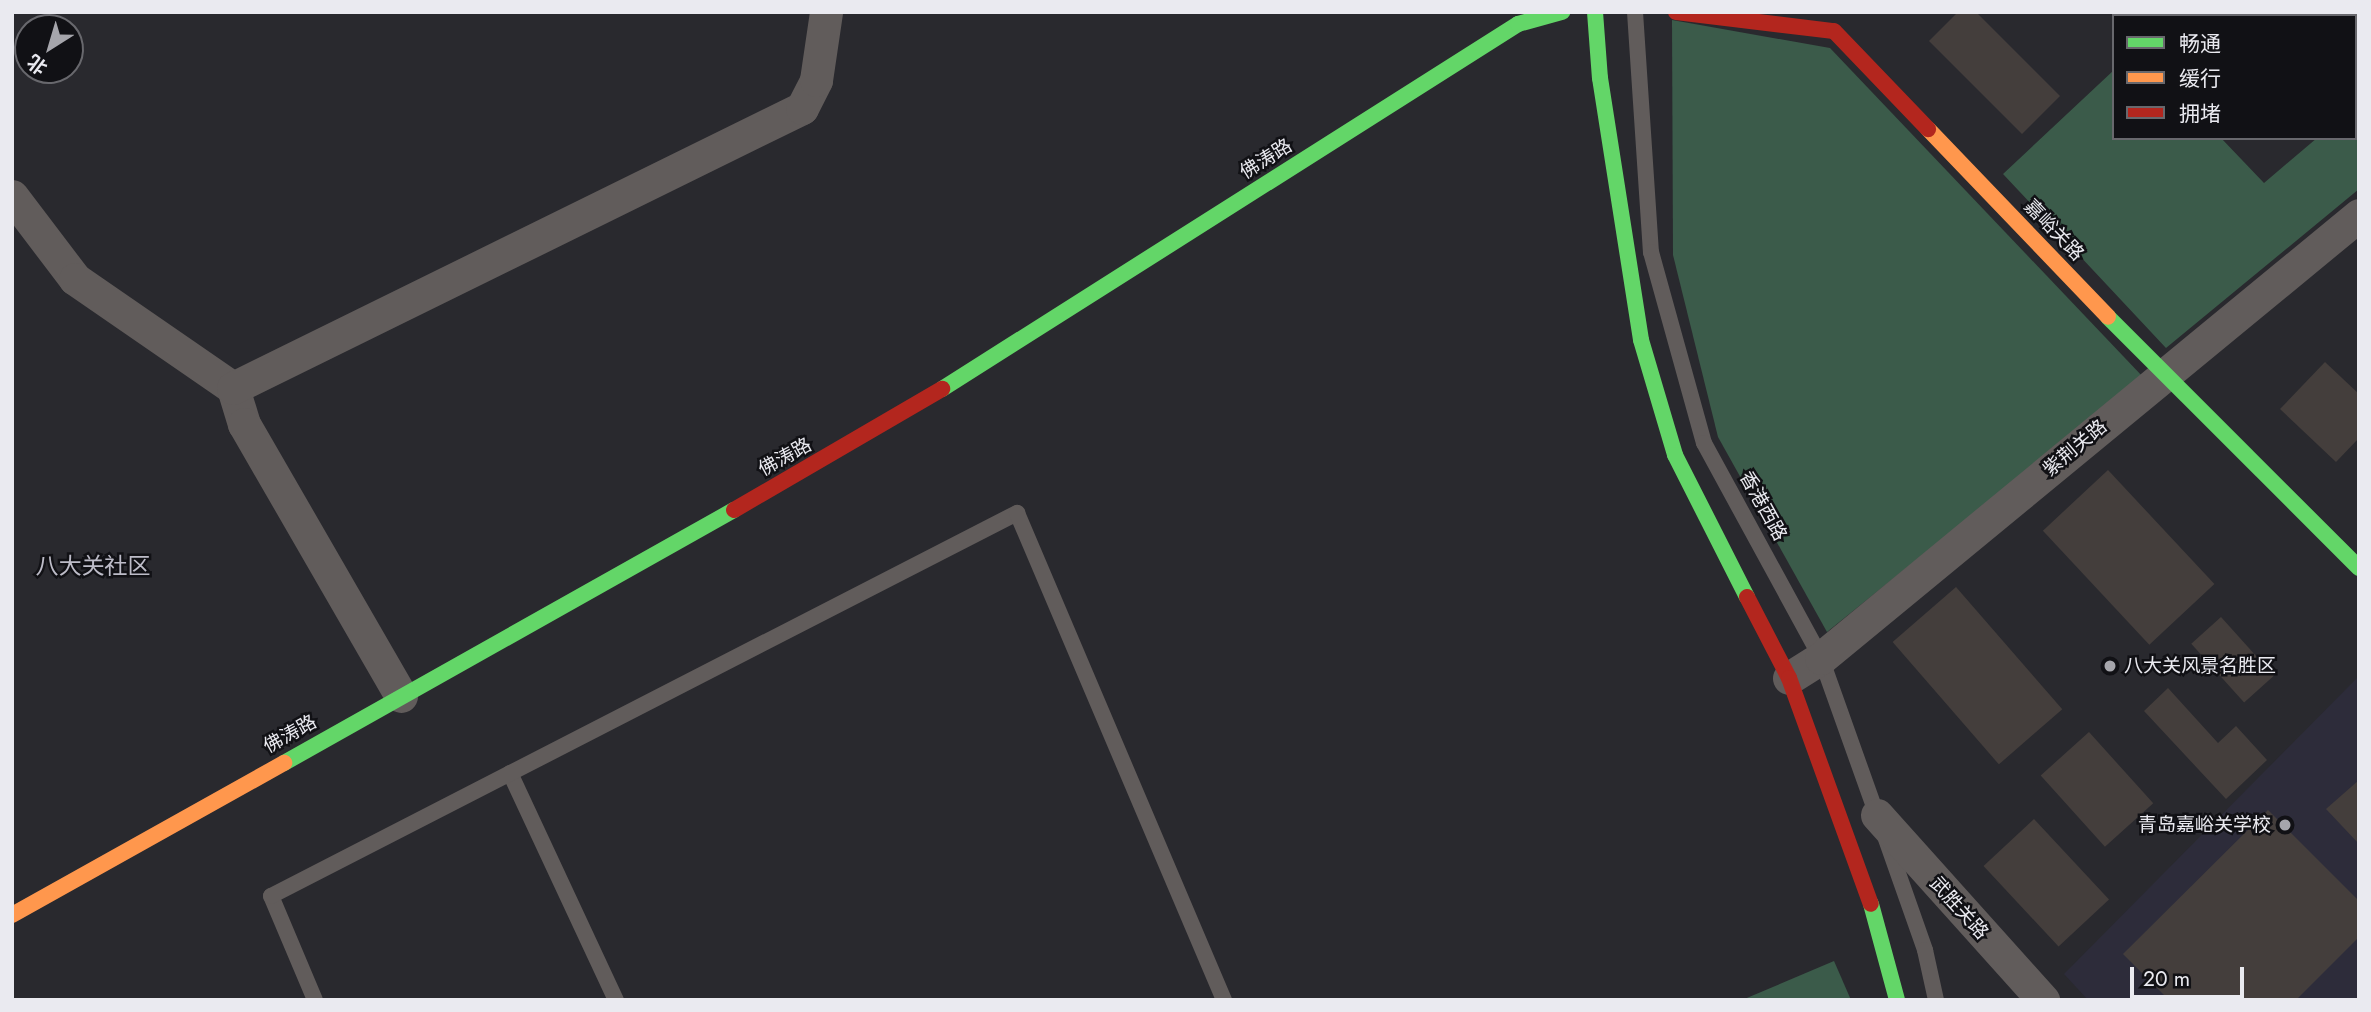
<!DOCTYPE html>
<html>
<head>
<meta charset="utf-8">
<style>
  body { margin:0 }
  #map { position:relative; width:2371px; height:1012px; overflow:hidden; background:#29292e; font-family:Jost,"Noto Sans SC",sans-serif }
  div>[style] { position:absolute }
  .built>* { inset:0; background:#2d2c3a }
  .forest>* { inset:0; background:#3b5b4a }
  .building>* { inset:0; background:#443e3c; transform-origin:0 0 }
  .lane>* { height:16px; margin:-8px; padding:0 8px; transform-origin:8px; border-radius:8px; background:#615c5b }
  .street>* { height:33px; margin:-16.5px; padding:0 16.5px; transform-origin:16.5px; border-radius:16.5px; background:#615c5b }
  .fast>* { height:16px; margin:-8px; padding:0 8px; transform-origin:8px; border-radius:8px; background:#63d668 }
  .slow>* { height:16px; margin:-8px; padding:0 8px; transform-origin:8px; border-radius:8px; background:#ff974d }
  .jam>* { height:16px; margin:-8px; padding:0 8px; transform-origin:8px; border-radius:8px; background:#b3261e }
  .dots>* { width:19px; height:19px; translate:-50% -50%; box-sizing:border-box; border:4px solid #111115; border-radius:50% }
  span { translate:-50% -50%; white-space:nowrap; text-align:center; line-height:1.15; -webkit-text-stroke:5px #111115; paint-order:stroke }
  .street-label { font-size:19px; color:#eaeaf0 }
  .poi-label { font-size:19px; color:#eaeaf0 }
  .left { translate:0 -50%; text-align:left }
  .right { translate:-100% -50%; text-align:right }
  .quarter-label { font-size:23px; color:#bdbcc8 }
  .frame { position:absolute; inset:0; border:14px solid #eaeaf0; pointer-events:none }
  .legend { position:absolute; left:2112px; top:14px; width:245px; height:126px; box-sizing:border-box; background:#111115; border:2px solid #68686d; margin:0; padding:9px 12px; list-style:none; font-size:21px; color:#eaeaf0 }
  .legend li { display:flex; align-items:center; gap:14px; height:35px }
  .legend b { width:35px; border:2px solid #68686d }
  .north { position:absolute; left:14px; top:14px; width:70px; height:70px; box-sizing:border-box; background:#111115; border:2px solid #68686d; border-radius:50%; rotate:217deg; font-size:19px; font-weight:700; line-height:28px; text-align:center; color:#eaeaf0 }
  .north::after { content:''; display:block; margin:auto; width:24px; height:32px; background:#a6a6ac; clip-path:polygon(50% 0,100% 100%,50% 72%,0 100%) }
  .scale { position:absolute; left:2130px; top:967px; width:114px; height:32px; box-sizing:border-box; border:4px solid #eaeaf0; border-top:0; padding-left:9px; font-size:21px; line-height:24px; white-space:nowrap; color:#eaeaf0; -webkit-text-stroke:5px #111115; paint-order:stroke }
</style>
</head>
<body>
<div id="map">
  <div class="built">
    <div style="clip-path:polygon(2359px 676px,2359px 1000px,2088px 1000px,2064px 974px)"></div>
  </div>
  <div class="forest">
    <div style="clip-path:polygon(1672px 20px,1830px 48px,2143px 377px,1827px 632px,1718px 437px,1673px 255px)"></div>
    <div style="clip-path:polygon(2114px 70px,2114px 138px,2221px 138px,2264px 183px,2317px 138px,2355px 138px,2359px 103px,2359px 189px,2166px 348px,2003px 174px)"></div>
    <div style="clip-path:polygon(1834px 961px,1851px 1000px,1742px 1000px)"></div>
  </div>
  <div class="building">
    <div style="clip-path:polygon(1958px 12px,1976px 12px,2060px 96px,2022px 134px,1929px 41px)"></div>
    <div style="clip-path:polygon(2325px 362px,2359px 394px,2359px 438px,2336px 462px,2280px 409px)"></div>
    <div style="left:2108px;top:470px;width:156px;height:89px;rotate:47deg"></div>
    <div style="left:1956px;top:587px;width:162px;height:84px;rotate:49deg"></div>
    <div style="left:2221px;top:617px;width:79px;height:40px;rotate:48deg"></div>
    <div style="clip-path:polygon(2168px 688px,2218px 743px,2236px 726px,2267px 760px,2226px 799px,2144px 711px)"></div>
    <div style="left:2089px;top:732px;width:96px;height:65px;rotate:48deg"></div>
    <div style="clip-path:polygon(2359px 780px,2359px 844px,2326px 809px)"></div>
    <div style="clip-path:polygon(2268px 810px,2359px 901px,2359px 937px,2296px 1000px,2169px 1000px,2123px 954px)"></div>
    <div style="left:2034px;top:819px;width:110px;height:69px;rotate:47deg"></div>
  </div>
  <div class="lane">
    <div style="left:1635px;top:12px;width:241px;rotate:86.2deg"></div>
    <div style="left:1651px;top:252px;width:198px;rotate:74.5deg"></div>
    <div style="left:1704px;top:443px;width:245px;rotate:61.4deg"></div>
    <div style="left:1821px;top:658px;width:170px;rotate:70.4deg"></div>
    <div style="left:510px;top:773px;width:251px;rotate:65deg"></div>
    <div style="left:1886px;top:839px;width:118px;rotate:70.6deg"></div>
    <div style="left:1925px;top:950px;width:51px;rotate:77.6deg"></div>
    <div style="left:315px;top:1000px;width:113px;rotate:-112.9deg"></div>
    <div style="left:271px;top:896px;width:839px;rotate:-27.18deg"></div>
    <div style="left:1017px;top:513px;width:529px;rotate:66.97deg"></div>
  </div>
  <div class="street">
    <div style="left:12px;top:196px;width:104px;rotate:52.8deg"></div>
    <div style="left:75px;top:279px;width:192px;rotate:34.6deg"></div>
    <div style="left:233px;top:388px;width:38px;rotate:73deg"></div>
    <div style="left:244px;top:424px;width:314px;rotate:60deg"></div>
    <div style="left:233px;top:388px;width:634px;rotate:-26.2deg"></div>
    <div style="left:802px;top:108px;width:31px;rotate:-63deg"></div>
    <div style="left:816px;top:80px;width:69px;rotate:-81.6deg"></div>
    <div style="left:1789px;top:678px;width:38px;rotate:-32deg"></div>
    <div style="left:1821px;top:658px;width:697px;rotate:-39.47deg"></div>
    <div style="left:1877px;top:815px;width:249px;rotate:48.1deg"></div>
  </div>
  <div class="fast">
    <div style="left:1595px;top:12px;width:66px;rotate:85.7deg"></div>
    <div style="left:1600px;top:78px;width:265px;rotate:81.1deg"></div>
    <div style="left:1641px;top:340px;width:120px;rotate:73.5deg"></div>
    <div style="left:1675px;top:455px;width:159px;rotate:63.1deg"></div>
    <div style="left:2108px;top:317px;width:355px;rotate:45deg"></div>
    <div style="left:942px;top:389px;width:682px;rotate:-32.36deg"></div>
    <div style="left:1518px;top:24px;width:46px;rotate:-15.3deg"></div>
    <div style="left:284px;top:763px;width:516px;rotate:-29.35deg"></div>
    <div style="left:1871px;top:904px;width:99px;rotate:74.8deg"></div>
  </div>
  <div class="slow">
    <div style="left:1928px;top:129px;width:260px;rotate:46.2deg"></div>
    <div style="left:12px;top:915px;width:312px;rotate:-29.2deg"></div>
  </div>
  <div class="jam">
    <div style="left:1676px;top:12px;width:159px;rotate:6.9deg"></div>
    <div style="left:1834px;top:31px;width:136px;rotate:46.2deg"></div>
    <div style="left:734px;top:510px;width:241px;rotate:-30.2deg"></div>
    <div style="left:1747px;top:597px;width:91px;rotate:62.6deg"></div>
    <div style="left:1789px;top:678px;width:240px;rotate:70.1deg"></div>
  </div>
  <div class="dots">
    <div style="left:2110px;top:666px;background:#a6a6ac"></div>
    <div style="left:2285px;top:825px;background:#a6a6ac"></div>
  </div>
  <div class="street-label">
    <span style="left:1266px;top:159px;rotate:-32deg">佛涛路</span>
    <span style="left:2054px;top:230px;rotate:46deg">嘉峪关路</span>
    <span style="left:2075px;top:448px;rotate:-40deg">紫荆关路</span>
    <span style="left:785px;top:457px;rotate:-29deg">佛涛路</span>
    <span style="left:1763px;top:506px;rotate:61deg">香港西路</span>
    <span style="left:290px;top:734px;rotate:-29deg">佛涛路</span>
    <span style="left:1959px;top:908px;rotate:48deg">武胜关路</span>
  </div>
  <div class="poi-label">
    <span class="left" style="left:2124px;top:666px">八大关风景名胜区</span>
    <span class="right" style="left:2271px;top:825px">青岛嘉峪关学校</span>
  </div>
  <div class="quarter-label">
    <span style="left:93px;top:566px">八大关社区</span>
  </div>
  <div class="frame"></div>
  <ul class="legend">
  <li><b style="height:9px;background:#63d668"></b>畅通</li>
  <li><b style="height:9px;background:#ff974d"></b>缓行</li>
  <li><b style="height:9px;background:#b3261e"></b>拥堵</li>
  </ul>
  <div class="north">北</div>
  <div class="scale">20 m</div>
</div>
</body>
</html>
